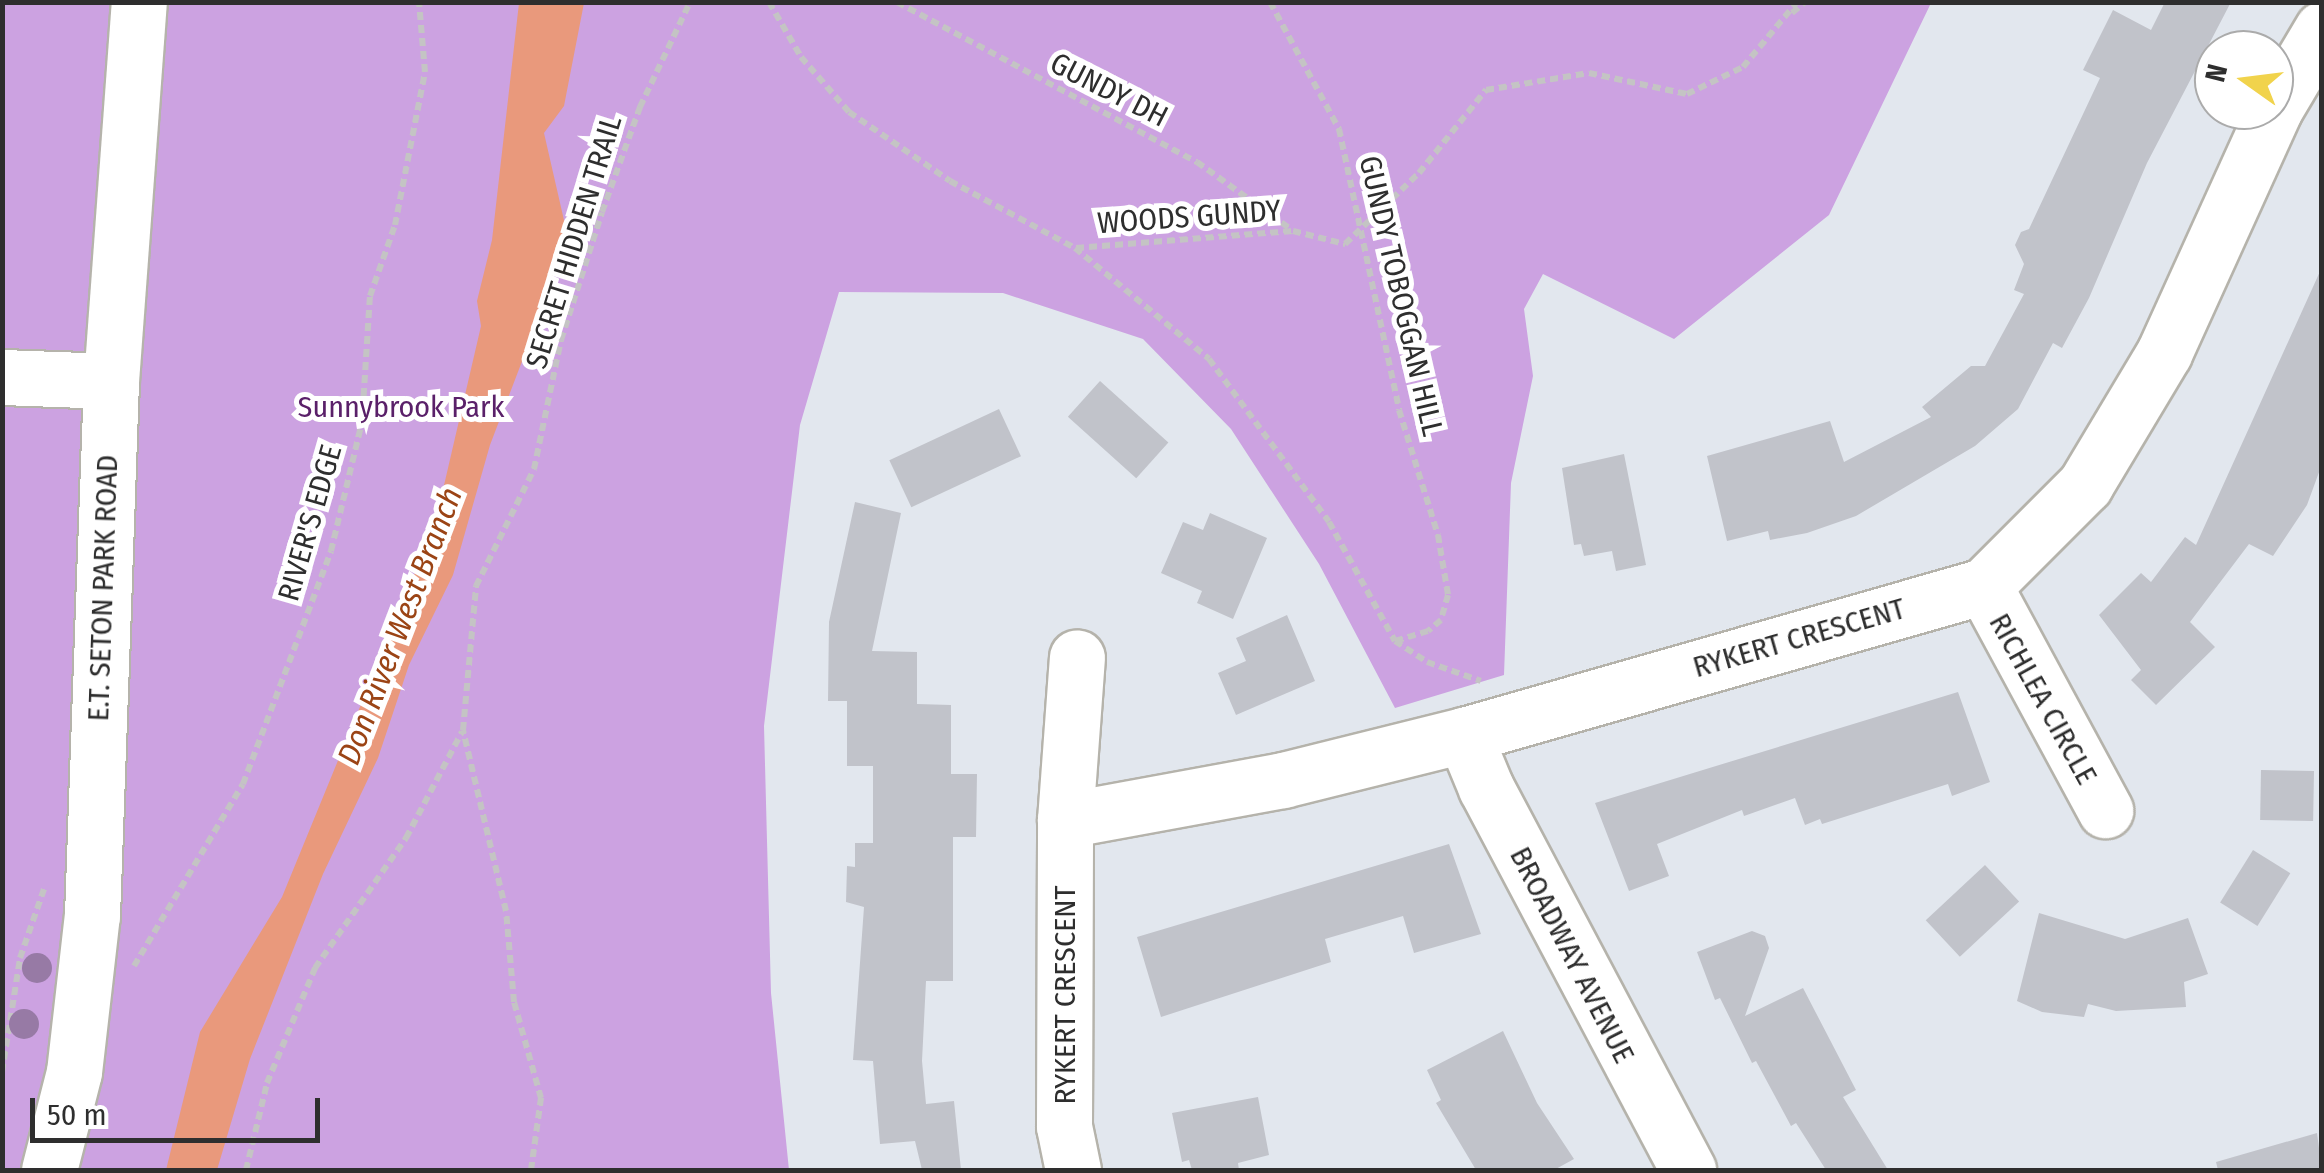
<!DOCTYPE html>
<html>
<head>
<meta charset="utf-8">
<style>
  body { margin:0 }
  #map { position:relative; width:2324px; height:1173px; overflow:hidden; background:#e2e7ee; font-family:"Fira Sans Condensed",sans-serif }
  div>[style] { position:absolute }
  .green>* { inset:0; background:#cca2e1 }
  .water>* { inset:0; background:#e9997c }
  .building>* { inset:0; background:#c1c3ca; transform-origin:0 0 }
  .path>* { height:6px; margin-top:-3px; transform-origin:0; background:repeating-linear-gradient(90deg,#c4c4c4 0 8px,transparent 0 13px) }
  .roads { filter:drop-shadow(2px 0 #b5b3ab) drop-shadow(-2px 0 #b5b3ab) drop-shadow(0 2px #b5b3ab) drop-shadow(0 -2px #b5b3ab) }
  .minor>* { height:55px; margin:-27.5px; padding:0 27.5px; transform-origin:27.5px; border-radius:27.5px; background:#fff }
  .trees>* { width:30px; height:30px; margin:-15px; border-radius:50%; background:#977aa5 }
  span { translate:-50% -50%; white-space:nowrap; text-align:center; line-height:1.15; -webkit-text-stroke:10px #fff; paint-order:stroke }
  .street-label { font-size:30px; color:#2e2e2e }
  .park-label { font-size:30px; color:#5a2069 }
  .water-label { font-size:32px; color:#9b4415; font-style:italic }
  .frame { position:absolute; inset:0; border:5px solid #2e2e2e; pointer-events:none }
  .north { position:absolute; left:2194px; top:30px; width:100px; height:100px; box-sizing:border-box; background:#fff; border:2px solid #ababab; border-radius:50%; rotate:284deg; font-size:28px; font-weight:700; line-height:40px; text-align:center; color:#2e2e2e }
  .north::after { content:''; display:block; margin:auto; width:35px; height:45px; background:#f1d34c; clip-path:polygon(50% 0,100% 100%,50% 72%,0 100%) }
  .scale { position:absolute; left:30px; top:1098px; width:290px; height:45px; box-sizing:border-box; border:5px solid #2e2e2e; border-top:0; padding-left:12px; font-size:30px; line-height:35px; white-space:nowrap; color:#2e2e2e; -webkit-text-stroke:8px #fff; paint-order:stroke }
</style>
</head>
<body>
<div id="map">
  <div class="green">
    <div style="clip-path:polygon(2px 3px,1931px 3px,1829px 215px,1674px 339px,1543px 274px,1524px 309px,1533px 376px,1511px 483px,1504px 675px,1395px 708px,1319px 564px,1231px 429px,1143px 339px,1003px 293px,839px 292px,800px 425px,764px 726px,771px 993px,789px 1170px,3px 1170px)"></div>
  </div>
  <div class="water">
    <div style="clip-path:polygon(519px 3px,584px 3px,564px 106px,544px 133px,566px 229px,547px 296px,490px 445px,453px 575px,409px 665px,378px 758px,323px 874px,250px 1059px,217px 1170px,166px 1170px,200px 1032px,282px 897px,435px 524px,481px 326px,477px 301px,492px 240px)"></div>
  </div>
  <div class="building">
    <div style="clip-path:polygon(2165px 2px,2231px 2px,2147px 163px,2089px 298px,2062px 348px,2053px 343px,2018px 409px,1975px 446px,1856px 516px,1807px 533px,1770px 540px,1768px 531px,1727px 541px,1707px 456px,1830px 421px,1844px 462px,1931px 417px,1922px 407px,1971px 366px,1985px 366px,2024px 294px,2014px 290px,2024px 264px,2015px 245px,2021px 232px,2029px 229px,2100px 78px,2083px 70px,2113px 10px,2151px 30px)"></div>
    <div style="clip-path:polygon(2322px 267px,2322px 464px,2307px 505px,2273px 556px,2249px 544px,2190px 622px,2215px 647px,2156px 705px,2131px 680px,2141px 670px,2099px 615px,2141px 573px,2151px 582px,2185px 537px,2196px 545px)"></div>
    <div style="left:1100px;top:381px;width:92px;height:48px;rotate:42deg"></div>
    <div style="left:999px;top:409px;width:52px;height:121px;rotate:65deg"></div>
    <div style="clip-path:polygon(1624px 454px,1646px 565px,1616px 571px,1612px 551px,1584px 556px,1581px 544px,1574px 545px,1562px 468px)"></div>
    <div style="clip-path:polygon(855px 502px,901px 513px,872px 651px,917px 652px,917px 704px,951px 705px,951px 774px,977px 774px,976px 837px,953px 837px,953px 981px,926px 981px,922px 1061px,926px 1104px,954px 1101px,961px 1170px,922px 1170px,915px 1141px,880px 1144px,873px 1061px,853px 1060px,864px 907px,846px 902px,847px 866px,855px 867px,855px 843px,873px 843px,873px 766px,847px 766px,847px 701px,828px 701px,829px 622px)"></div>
    <div style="clip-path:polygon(1210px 513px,1267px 538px,1233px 619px,1197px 603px,1202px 591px,1161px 573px,1183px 522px,1203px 530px)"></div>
    <div style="clip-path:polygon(1287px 615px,1315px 681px,1236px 715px,1218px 673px,1246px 661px,1236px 638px)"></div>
    <div style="clip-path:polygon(1958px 692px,1990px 782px,1952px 796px,1948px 784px,1822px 824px,1820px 819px,1805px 825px,1795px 798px,1744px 816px,1742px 810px,1657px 844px,1669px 876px,1629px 891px,1595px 803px)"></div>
    <div style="left:2261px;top:770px;width:53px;height:50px;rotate:1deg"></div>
    <div style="clip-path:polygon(1449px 844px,1481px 934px,1414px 953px,1403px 916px,1325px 939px,1331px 962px,1161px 1017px,1137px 937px)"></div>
    <div style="left:2253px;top:850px;width:44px;height:62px;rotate:32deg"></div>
    <div style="left:1985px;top:865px;width:50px;height:81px;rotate:47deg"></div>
    <div style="clip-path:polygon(2039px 913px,2125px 939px,2188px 918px,2208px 974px,2184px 982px,2186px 1007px,2116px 1011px,2088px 1004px,2084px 1017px,2042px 1012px,2017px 1001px)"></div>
    <div style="clip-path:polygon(1752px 931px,1765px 936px,1769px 948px,1745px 1016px,1803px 988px,1856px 1090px,1843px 1097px,1888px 1170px,1826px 1170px,1796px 1123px,1791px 1126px,1756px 1061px,1752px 1063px,1720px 998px,1715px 1000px,1697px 952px)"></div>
    <div style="clip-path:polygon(1503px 1031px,1537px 1103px,1574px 1159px,1554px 1170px,1476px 1170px,1436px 1103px,1441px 1100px,1427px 1070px)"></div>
    <div style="clip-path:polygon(1258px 1097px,1269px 1155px,1238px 1163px,1239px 1170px,1192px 1170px,1189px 1160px,1182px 1162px,1172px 1113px)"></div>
    <div style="clip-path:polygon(2317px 1133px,2322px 1170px,2218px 1170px,2216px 1162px)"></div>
  </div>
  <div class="path">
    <div style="left:769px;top:2px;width:64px;rotate:59.8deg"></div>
    <div style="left:801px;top:57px;width:73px;rotate:48.9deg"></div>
    <div style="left:849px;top:112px;width:122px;rotate:34.3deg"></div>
    <div style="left:950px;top:181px;width:142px;rotate:28.2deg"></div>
    <div style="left:1075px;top:248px;width:174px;rotate:39.6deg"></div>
    <div style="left:1209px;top:359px;width:202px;rotate:53.6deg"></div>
    <div style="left:1329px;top:522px;width:136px;rotate:61deg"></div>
    <div style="left:1395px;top:641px;width:38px;rotate:33deg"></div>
    <div style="left:1427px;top:662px;width:57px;rotate:19.4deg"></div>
    <div style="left:897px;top:2px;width:340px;rotate:28.1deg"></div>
    <div style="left:1197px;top:162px;width:117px;rotate:35.6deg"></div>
    <div style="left:1270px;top:2px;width:145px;rotate:61.5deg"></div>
    <div style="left:1339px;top:129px;width:287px;rotate:77.9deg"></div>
    <div style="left:1399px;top:410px;width:131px;rotate:72.7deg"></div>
    <div style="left:1438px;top:535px;width:61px;rotate:80.5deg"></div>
    <div style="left:1448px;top:595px;width:26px;rotate:106deg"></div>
    <div style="left:1441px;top:620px;width:17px;rotate:140deg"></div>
    <div style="left:1428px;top:631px;width:34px;rotate:163deg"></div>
    <div style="left:1792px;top:13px;width:17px;rotate:-40deg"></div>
    <div style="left:1076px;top:248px;width:218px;rotate:-4.5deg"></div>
    <div style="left:1293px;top:231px;width:54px;rotate:14deg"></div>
    <div style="left:1345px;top:244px;width:103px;rotate:-43.8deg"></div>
    <div style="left:1419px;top:173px;width:107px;rotate:-51.1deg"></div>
    <div style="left:1486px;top:90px;width:104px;rotate:-9.4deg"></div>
    <div style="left:1589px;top:73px;width:100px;rotate:12.1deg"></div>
    <div style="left:1687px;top:94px;width:62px;rotate:-25.7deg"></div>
    <div style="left:1743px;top:67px;width:85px;rotate:-50.3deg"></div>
    <div style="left:134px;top:966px;width:212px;rotate:-59.1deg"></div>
    <div style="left:243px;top:784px;width:249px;rotate:-69.3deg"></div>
    <div style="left:331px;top:551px;width:133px;rotate:-76.5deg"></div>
    <div style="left:362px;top:422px;width:126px;rotate:-86.4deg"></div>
    <div style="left:370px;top:296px;width:75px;rotate:-70.6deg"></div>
    <div style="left:395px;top:225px;width:156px;rotate:-78.9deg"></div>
    <div style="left:425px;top:72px;width:70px;rotate:-94.9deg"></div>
    <div style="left:2px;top:1072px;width:115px;rotate:-81deg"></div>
    <div style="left:20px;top:958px;width:73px;rotate:-70.8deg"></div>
    <div style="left:246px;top:1170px;width:89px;rotate:-76.4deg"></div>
    <div style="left:267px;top:1083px;width:125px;rotate:-67.3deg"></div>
    <div style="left:315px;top:968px;width:159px;rotate:-55deg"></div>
    <div style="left:406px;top:838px;width:120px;rotate:-62.2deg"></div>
    <div style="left:531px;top:1170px;width:73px;rotate:-82.1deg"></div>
    <div style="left:541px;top:1098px;width:100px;rotate:-105.7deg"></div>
    <div style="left:514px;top:1002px;width:91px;rotate:-95deg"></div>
    <div style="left:506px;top:911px;width:186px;rotate:-103.4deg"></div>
    <div style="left:463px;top:730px;width:145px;rotate:-84.8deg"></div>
    <div style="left:476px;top:586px;width:131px;rotate:-63.6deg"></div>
    <div style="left:534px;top:469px;width:132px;rotate:-78.2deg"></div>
    <div style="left:561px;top:340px;width:134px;rotate:-72.2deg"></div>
    <div style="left:602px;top:212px;width:112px;rotate:-70.1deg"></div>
    <div style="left:640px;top:107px;width:116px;rotate:-64.5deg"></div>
  </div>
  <div class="roads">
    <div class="minor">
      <div style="left:2274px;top:110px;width:94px;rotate:-59.3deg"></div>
      <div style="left:2px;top:377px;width:109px;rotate:2.1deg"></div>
      <div style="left:1984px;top:586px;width:255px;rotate:61.6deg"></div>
      <div style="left:1464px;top:735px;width:57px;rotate:67.5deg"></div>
      <div style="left:1486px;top:788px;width:432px;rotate:62.1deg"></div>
      <div style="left:1065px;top:820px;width:222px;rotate:-10.4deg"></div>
      <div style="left:1283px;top:780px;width:187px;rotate:-14deg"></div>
      <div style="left:1464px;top:735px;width:541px;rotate:-15.99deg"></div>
      <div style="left:1984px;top:586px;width:143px;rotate:-45deg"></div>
      <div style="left:2085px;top:485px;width:154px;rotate:-59.1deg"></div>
      <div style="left:2164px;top:353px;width:267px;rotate:-65.6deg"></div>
      <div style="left:49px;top:1170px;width:101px;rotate:-75.7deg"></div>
      <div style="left:74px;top:1072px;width:158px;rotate:-83.5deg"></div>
      <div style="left:92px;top:915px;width:534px;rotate:-87.96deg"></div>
      <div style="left:111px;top:381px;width:380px;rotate:-85.8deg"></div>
      <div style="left:1073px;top:1170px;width:45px;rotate:-101.6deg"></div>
      <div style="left:1064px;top:1126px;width:306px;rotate:-89.8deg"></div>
      <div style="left:1065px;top:820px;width:163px;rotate:-85.8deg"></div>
    </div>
  </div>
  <div class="trees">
    <div style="left:37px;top:968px"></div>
    <div style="left:24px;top:1024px"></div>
  </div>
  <div class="street-label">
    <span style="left:1109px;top:90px;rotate:27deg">GUNDY DH</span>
    <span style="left:1189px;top:217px;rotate:-4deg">WOODS GUNDY</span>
    <span style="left:574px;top:242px;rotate:-73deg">SECRET HIDDEN TRAIL</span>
    <span style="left:1401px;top:296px;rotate:77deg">GUNDY TOBOGGAN HILL</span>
    <span style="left:310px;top:523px;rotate:-74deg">RIVER'S EDGE</span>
    <span style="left:103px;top:588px;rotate:-88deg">E.T. SETON PARK ROAD</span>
    <span style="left:1799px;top:638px;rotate:-16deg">RYKERT CRESCENT</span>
    <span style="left:2043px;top:699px;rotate:61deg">RICHLEA CIRCLE</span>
    <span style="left:1572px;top:955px;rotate:63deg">BROADWAY AVENUE</span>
    <span style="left:1065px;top:995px;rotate:-90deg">RYKERT CRESCENT</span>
  </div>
  <div class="park-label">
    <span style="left:401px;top:407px">Sunnybrook Park</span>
  </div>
  <div class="water-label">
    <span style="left:400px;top:626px;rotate:-69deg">Don River West Branch</span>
  </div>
  <div class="frame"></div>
  <div class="north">N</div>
  <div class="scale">50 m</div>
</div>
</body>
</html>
